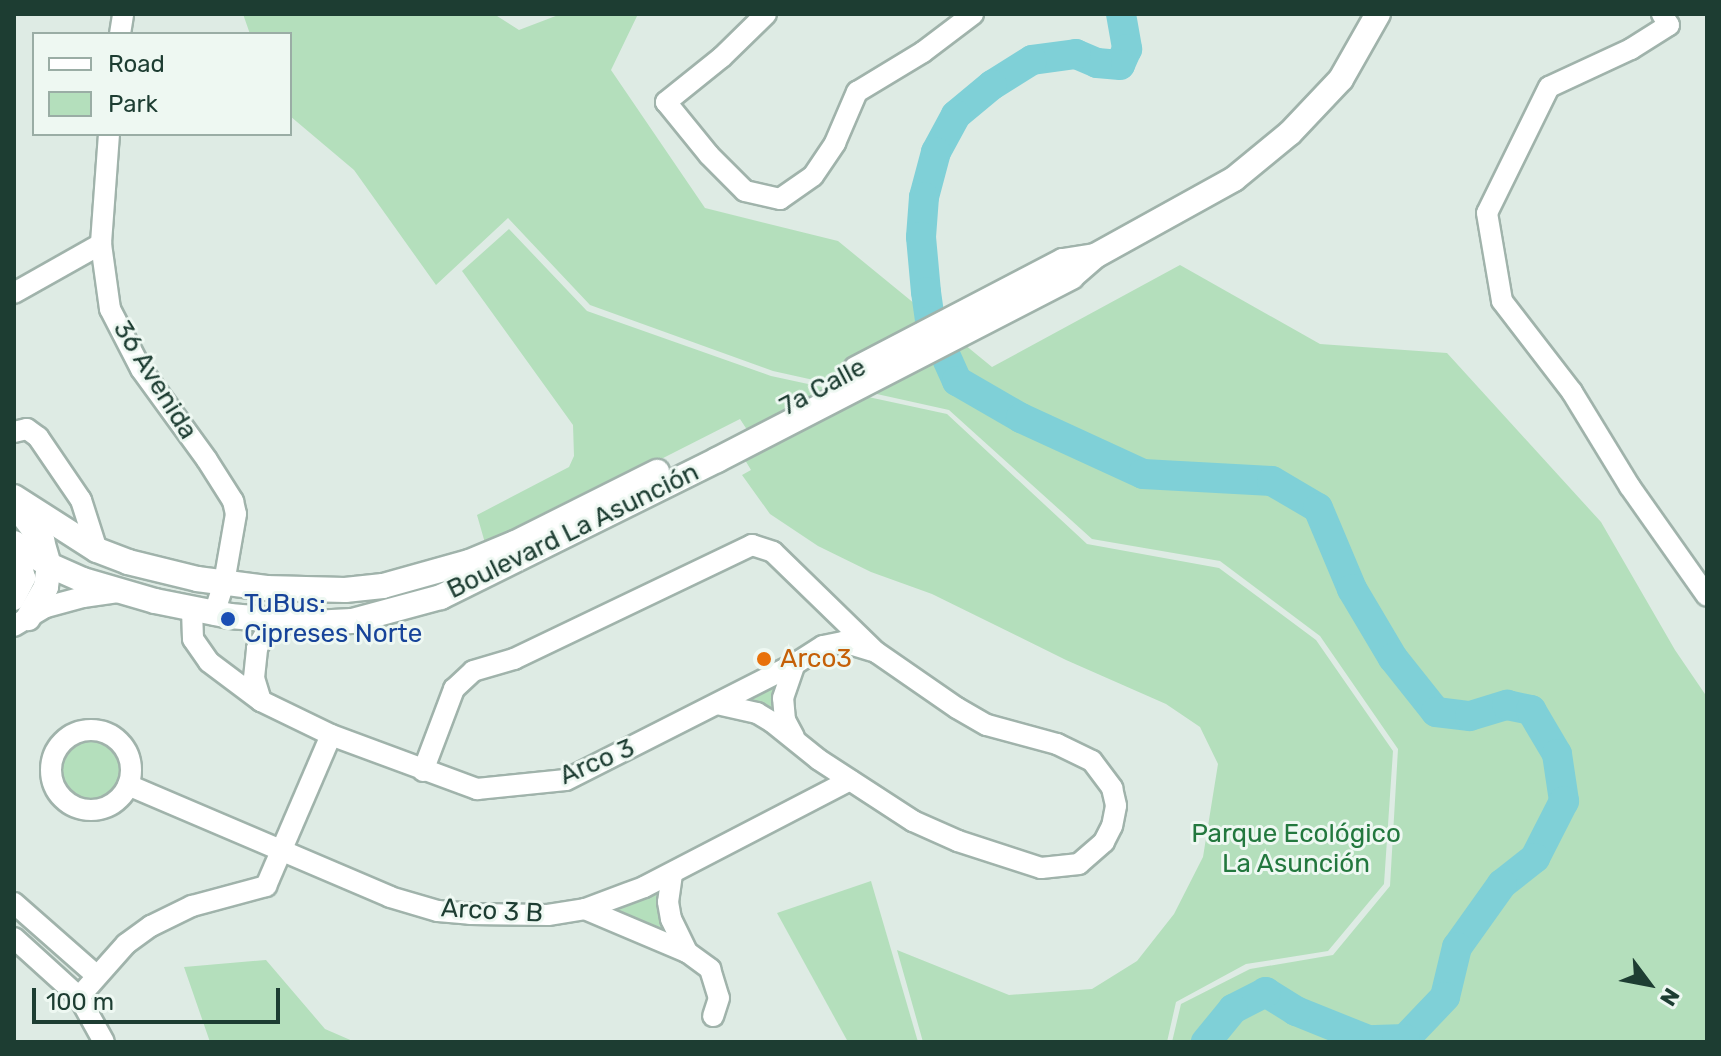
<!DOCTYPE html>
<html>
<head>
<meta charset="utf-8">
<style>
  body { margin:0 }
  #map { position:relative; width:1721px; height:1056px; overflow:hidden; background:#deebe4; font-family:Rubik,sans-serif }
  div>[style] { position:absolute }
  .green>* { inset:0; background:#b4dfbc }
  .round { border-radius:50% }
  .river>* { height:30px; margin:-15px; padding:0 15px; transform-origin:15px; border-radius:15px; background:#7fd0d7 }
  .roads { filter:drop-shadow(2px 0 #a0b3ab) drop-shadow(-2px 0 #a0b3ab) drop-shadow(0 2px #a0b3ab) drop-shadow(0 -2px #a0b3ab) }
  .minor>* { height:20px; margin:-10px; padding:0 10px; transform-origin:10px; border-radius:10px; background:#fff }
  .minor>.ring { margin:-10px; padding:0; box-sizing:content-box; background:none; border:20px solid #fff; border-radius:50% }
  .secondary>* { height:24px; margin:-12px; padding:0 12px; transform-origin:12px; border-radius:12px; background:#fff }
  .dots>* { width:22px; height:22px; translate:-50% -50%; box-sizing:border-box; border:4px solid #eef8f2; border-radius:50% }
  span { translate:-50% -50%; white-space:nowrap; text-align:center; line-height:1.15; -webkit-text-stroke:6px #eef8f2; paint-order:stroke }
  .street-label { font-size:26px; color:#1d3d32 }
  .transit-label { font-size:26px; color:#164399 }
  .left { translate:0 -50%; text-align:left }
  .food-label { font-size:26px; color:#c56008 }
  .park-label { font-size:26px; color:#23783e }
  .frame { position:absolute; inset:0; border:16px solid #1d3d32; pointer-events:none }
  .legend { position:absolute; left:32px; top:32px; width:260px; height:104px; box-sizing:border-box; background:#eef8f2; border:2px solid #9aada5; margin:0; padding:10px 14px; list-style:none; font-size:24px; color:#1d3d32 }
  .legend li { display:flex; align-items:center; gap:16px; height:40px }
  .legend b { width:40px; border:2px solid #9aada5 }
  .north { position:absolute; left:1609px; top:944px; width:80px; height:80px; -webkit-text-stroke:6px #eef8f2; paint-order:stroke; rotate:122deg; font-size:22px; font-weight:700; line-height:32px; text-align:center; color:#1d3d32 }
  .north::after { content:''; display:block; margin:auto; width:28px; height:36px; background:#1d3d32; clip-path:polygon(50% 0,100% 100%,50% 72%,0 100%) }
  .scale { position:absolute; left:32px; top:988px; width:248px; height:36px; box-sizing:border-box; border:4px solid #1d3d32; border-top:0; padding-left:10px; font-size:24px; line-height:28px; white-space:nowrap; color:#1d3d32; -webkit-text-stroke:6px #eef8f2; paint-order:stroke }
</style>
</head>
<body>
<div id="map">
  <div class="green">
    <div style="clip-path:polygon(243px 14px,494px 14px,519px 30px,561px 14px,638px 14px,611px 70px,705px 208px,838px 241px,992px 367px,1180px 265px,1320px 344px,1447px 353px,1601px 522px,1675px 650px,1707px 697px,1707px 1042px,1172px 1042px,1181px 1004px,1250px 969px,1333px 955px,1390px 886px,1398px 749px,1320px 636px,1220px 561px,1092px 539px,949px 410px,773px 371px,590px 305px,508px 218px,436px 285px,354px 170px,290px 116px,290px 34px,250px 34px)"></div>
    <div style="clip-path:polygon(509px 229px,587px 311px,771px 376px,947px 414px,1087px 544px,1219px 568px,1316px 640px,1393px 751px,1384px 884px,1328px 951px,1246px 964px,1176px 1002px,1167px 1042px,923px 1042px,897px 950px,1009px 995px,1092px 989px,1137px 961px,1174px 914px,1203px 857px,1218px 764px,1200px 727px,1166px 704px,1066px 660px,932px 594px,871px 572px,818px 546px,770px 514px,742px 475px,751px 470px,742px 455px,757px 445px,740px 419px,535px 523px,485px 543px,477px 515px,569px 467px,574px 456px,573px 425px,462px 271px)"></div>
    <div style="clip-path:polygon(789px 671px,786px 727px,727px 703px)"></div>
    <div class="round" style="left:61px;top:738px;width:64px;height:64px"></div>
    <div style="clip-path:polygon(871px 881px,918px 1042px,848px 1042px,777px 913px)"></div>
    <div style="clip-path:polygon(663px 883px,679px 939px,604px 908px)"></div>
    <div style="clip-path:polygon(266px 960px,325px 1029px,355px 1042px,210px 1042px,184px 967px)"></div>
  </div>
  <div class="river">
    <div style="left:1121px;top:14px;width:36px;rotate:80deg"></div>
    <div style="left:1127px;top:49px;width:17px;rotate:114deg"></div>
    <div style="left:1120px;top:65px;width:23px;rotate:-175deg"></div>
    <div style="left:1097px;top:63px;width:23px;rotate:-157deg"></div>
    <div style="left:1076px;top:54px;width:44px;rotate:172.2deg"></div>
    <div style="left:1032px;top:60px;width:47px;rotate:148deg"></div>
    <div style="left:992px;top:85px;width:47px;rotate:140.2deg"></div>
    <div style="left:956px;top:115px;width:42px;rotate:118.4deg"></div>
    <div style="left:936px;top:152px;width:47px;rotate:104.9deg"></div>
    <div style="left:924px;top:197px;width:40px;rotate:94.3deg"></div>
    <div style="left:921px;top:237px;width:55px;rotate:84.8deg"></div>
    <div style="left:926px;top:292px;width:29px;rotate:82deg"></div>
    <div style="left:930px;top:321px;width:66px;rotate:65.8deg"></div>
    <div style="left:957px;top:381px;width:74px;rotate:30deg"></div>
    <div style="left:1021px;top:418px;width:134px;rotate:24.7deg"></div>
    <div style="left:1143px;top:474px;width:129px;rotate:3.1deg"></div>
    <div style="left:1272px;top:481px;width:53px;rotate:30.4deg"></div>
    <div style="left:1318px;top:508px;width:88px;rotate:67.2deg"></div>
    <div style="left:1352px;top:589px;width:80px;rotate:59.3deg"></div>
    <div style="left:1393px;top:658px;width:69px;rotate:51.5deg"></div>
    <div style="left:1436px;top:712px;width:34px;rotate:7deg"></div>
    <div style="left:1470px;top:716px;width:39px;rotate:-17deg"></div>
    <div style="left:1507px;top:705px;width:25px;rotate:12deg"></div>
    <div style="left:1531px;top:710px;width:51px;rotate:59.4deg"></div>
    <div style="left:1557px;top:754px;width:48px;rotate:81.5deg"></div>
    <div style="left:1564px;top:801px;width:64px;rotate:117deg"></div>
    <div style="left:1535px;top:858px;width:42px;rotate:141.8deg"></div>
    <div style="left:1502px;top:884px;width:77px;rotate:125.5deg"></div>
    <div style="left:1457px;top:947px;width:51px;rotate:103.5deg"></div>
    <div style="left:1445px;top:997px;width:58px;rotate:133.6deg"></div>
    <div style="left:1405px;top:1039px;width:37px;rotate:178deg"></div>
    <div style="left:1368px;top:1040px;width:78px;rotate:-158.1deg"></div>
    <div style="left:1296px;top:1011px;width:36px;rotate:-148deg"></div>
    <div style="left:1266px;top:992px;width:37px;rotate:153deg"></div>
    <div style="left:1233px;top:1009px;width:43px;rotate:129.3deg"></div>
  </div>
  <div class="roads">
    <div class="minor">
      <div style="left:766px;top:14px;width:62px;rotate:135.7deg"></div>
      <div style="left:722px;top:57px;width:72px;rotate:141.2deg"></div>
      <div style="left:666px;top:102px;width:68px;rotate:50.9deg"></div>
      <div style="left:709px;top:155px;width:51px;rotate:45deg"></div>
      <div style="left:745px;top:191px;width:36px;rotate:13deg"></div>
      <div style="left:780px;top:199px;width:40px;rotate:-34.9deg"></div>
      <div style="left:813px;top:176px;width:40px;rotate:-56deg"></div>
      <div style="left:835px;top:143px;width:56px;rotate:-66.7deg"></div>
      <div style="left:857px;top:92px;width:77px;rotate:-31.2deg"></div>
      <div style="left:923px;top:52px;width:63px;rotate:-37.2deg"></div>
      <div style="left:1662px;top:14px;width:13px;rotate:58deg"></div>
      <div style="left:1669px;top:25px;width:45px;rotate:147.7deg"></div>
      <div style="left:1631px;top:49px;width:90px;rotate:155.1deg"></div>
      <div style="left:1549px;top:87px;width:140px;rotate:116.2deg"></div>
      <div style="left:1487px;top:213px;width:89px;rotate:80.3deg"></div>
      <div style="left:1502px;top:301px;width:115px;rotate:52.4deg"></div>
      <div style="left:1572px;top:392px;width:111px;rotate:58.6deg"></div>
      <div style="left:1630px;top:487px;width:133px;rotate:54.8deg"></div>
      <div style="left:120px;top:34px;width:20px;rotate:-81deg"></div>
      <div style="left:109px;top:134px;width:110px;rotate:94.2deg"></div>
      <div style="left:101px;top:244px;width:66px;rotate:82.1deg"></div>
      <div style="left:110px;top:309px;width:68px;rotate:62.7deg"></div>
      <div style="left:141px;top:369px;width:112px;rotate:54deg"></div>
      <div style="left:207px;top:460px;width:49px;rotate:57.6deg"></div>
      <div style="left:233px;top:501px;width:13px;rotate:77deg"></div>
      <div style="left:236px;top:514px;width:70px;rotate:99.9deg"></div>
      <div style="left:224px;top:583px;width:33px;rotate:108deg"></div>
      <div style="left:14px;top:293px;width:100px;rotate:-29.4deg"></div>
      <div style="left:14px;top:432px;width:13px;rotate:-13deg"></div>
      <div style="left:27px;top:429px;width:14px;rotate:36deg"></div>
      <div style="left:38px;top:437px;width:76px;rotate:55.7deg"></div>
      <div style="left:81px;top:500px;width:52px;rotate:72.3deg"></div>
      <div style="left:14px;top:600px;width:25px;rotate:-63deg"></div>
      <div style="left:25px;top:578px;width:34px;rotate:-104deg"></div>
      <div style="left:192px;top:610px;width:29px;rotate:88deg"></div>
      <div style="left:193px;top:639px;width:28px;rotate:55deg"></div>
      <div style="left:209px;top:662px;width:65px;rotate:36.9deg"></div>
      <div style="left:261px;top:701px;width:78px;rotate:25.9deg"></div>
      <div style="left:331px;top:735px;width:156px;rotate:20.3deg"></div>
      <div style="left:477px;top:789px;width:89px;rotate:-5.8deg"></div>
      <div style="left:566px;top:780px;width:257px;rotate:-26.9deg"></div>
      <div style="left:795px;top:664px;width:33px;rotate:-33deg"></div>
      <div style="left:823px;top:646px;width:20px;rotate:-11deg"></div>
      <div style="left:843px;top:642px;width:30px;rotate:17deg"></div>
      <div style="left:14px;top:626px;width:37px;rotate:-31deg"></div>
      <div style="left:46px;top:607px;width:38px;rotate:-15deg"></div>
      <div style="left:83px;top:597px;width:37px;rotate:-8deg"></div>
      <div style="left:261px;top:701px;width:24px;rotate:-107deg"></div>
      <div style="left:254px;top:678px;width:30px;rotate:-84deg"></div>
      <div style="left:257px;top:648px;width:20px;rotate:-60deg"></div>
      <div style="left:267px;top:631px;width:20px;rotate:-30deg"></div>
      <div class="ring" style="left:51px;top:730px;width:60px;height:60px"></div>
      <div style="left:794px;top:737px;width:19px;rotate:-118deg"></div>
      <div style="left:785px;top:720px;width:22px;rotate:-95deg"></div>
      <div style="left:783px;top:698px;width:36px;rotate:-71deg"></div>
      <div style="left:423px;top:771px;width:88px;rotate:-69.3deg"></div>
      <div style="left:454px;top:689px;width:26px;rotate:-43deg"></div>
      <div style="left:473px;top:671px;width:43px;rotate:-16.3deg"></div>
      <div style="left:514px;top:659px;width:264px;rotate:-25.6deg"></div>
      <div style="left:752px;top:545px;width:22px;rotate:18deg"></div>
      <div style="left:773px;top:552px;width:144px;rotate:44.2deg"></div>
      <div style="left:876px;top:652px;width:98px;rotate:34.7deg"></div>
      <div style="left:957px;top:708px;width:34px;rotate:30deg"></div>
      <div style="left:987px;top:725px;width:73px;rotate:15.2deg"></div>
      <div style="left:1057px;top:744px;width:39px;rotate:26deg"></div>
      <div style="left:1092px;top:761px;width:34px;rotate:53deg"></div>
      <div style="left:1112px;top:788px;width:18px;rotate:77deg"></div>
      <div style="left:1116px;top:806px;width:20px;rotate:101deg"></div>
      <div style="left:1112px;top:826px;width:18px;rotate:117deg"></div>
      <div style="left:1104px;top:842px;width:33px;rotate:139deg"></div>
      <div style="left:1079px;top:864px;width:38px;rotate:174deg"></div>
      <div style="left:1041px;top:868px;width:87px;rotate:-162deg"></div>
      <div style="left:958px;top:841px;width:49px;rotate:-156deg"></div>
      <div style="left:913px;top:821px;width:113px;rotate:-146.9deg"></div>
      <div style="left:818px;top:759px;width:59px;rotate:-141.2deg"></div>
      <div style="left:772px;top:722px;width:17px;rotate:-149deg"></div>
      <div style="left:757px;top:713px;width:41px;rotate:-167.3deg"></div>
      <div style="left:128px;top:785px;width:285px;rotate:23.1deg"></div>
      <div style="left:390px;top:897px;width:50px;rotate:16.3deg"></div>
      <div style="left:438px;top:911px;width:32px;rotate:5deg"></div>
      <div style="left:470px;top:914px;width:78px;rotate:0.7deg"></div>
      <div style="left:548px;top:915px;width:37px;rotate:-9deg"></div>
      <div style="left:585px;top:909px;width:63px;rotate:-20.4deg"></div>
      <div style="left:644px;top:887px;width:232px;rotate:-27.4deg"></div>
      <div style="left:672px;top:874px;width:28px;rotate:98deg"></div>
      <div style="left:668px;top:902px;width:17px;rotate:80deg"></div>
      <div style="left:671px;top:919px;width:37px;rotate:64deg"></div>
      <div style="left:14px;top:903px;width:109px;rotate:41.3deg"></div>
      <div style="left:585px;top:909px;width:111px;rotate:22.9deg"></div>
      <div style="left:687px;top:952px;width:29px;rotate:36deg"></div>
      <div style="left:710px;top:969px;width:30px;rotate:73deg"></div>
      <div style="left:719px;top:998px;width:19px;rotate:108deg"></div>
      <div style="left:14px;top:938px;width:88px;rotate:42.2deg"></div>
      <div style="left:79px;top:997px;width:51px;rotate:60.9deg"></div>
      <div style="left:79px;top:997px;width:71px;rotate:-48.4deg"></div>
      <div style="left:126px;top:944px;width:31px;rotate:-36deg"></div>
      <div style="left:151px;top:926px;width:46px;rotate:-26deg"></div>
      <div style="left:192px;top:906px;width:77px;rotate:-15.1deg"></div>
      <div style="left:266px;top:886px;width:164px;rotate:-66.7deg"></div>
    </div>
    <div class="secondary">
      <div style="left:856px;top:369px;width:233px;rotate:-27.6deg"></div>
      <div style="left:1063px;top:261px;width:32px;rotate:-9deg"></div>
      <div style="left:14px;top:497px;width:98px;rotate:32.6deg"></div>
      <div style="left:97px;top:550px;width:33px;rotate:21deg"></div>
      <div style="left:128px;top:562px;width:71px;rotate:13.8deg"></div>
      <div style="left:197px;top:579px;width:70px;rotate:7.4deg"></div>
      <div style="left:266px;top:588px;width:79px;rotate:1.5deg"></div>
      <div style="left:345px;top:590px;width:38px;rotate:-6deg"></div>
      <div style="left:383px;top:586px;width:89px;rotate:-15.6deg"></div>
      <div style="left:469px;top:562px;width:50px;rotate:-22.4deg"></div>
      <div style="left:515px;top:543px;width:159px;rotate:-26.6deg"></div>
      <div style="left:19px;top:510px;width:39px;rotate:53deg"></div>
      <div style="left:42px;top:541px;width:25px;rotate:74deg"></div>
      <div style="left:49px;top:565px;width:22px;rotate:98deg"></div>
      <div style="left:46px;top:587px;width:36px;rotate:120deg"></div>
      <div style="left:14px;top:543px;width:41px;rotate:32.2deg"></div>
      <div style="left:49px;top:565px;width:37px;rotate:24deg"></div>
      <div style="left:83px;top:580px;width:75px;rotate:16.3deg"></div>
      <div style="left:155px;top:601px;width:76px;rotate:11.3deg"></div>
      <div style="left:230px;top:616px;width:82px;rotate:4.9deg"></div>
      <div style="left:312px;top:623px;width:40px;rotate:-2.9deg"></div>
      <div style="left:352px;top:621px;width:92px;rotate:-15.1deg"></div>
      <div style="left:441px;top:597px;width:308px;rotate:-26.4deg"></div>
      <div style="left:717px;top:460px;width:399px;rotate:-27.3deg"></div>
      <div style="left:1071px;top:277px;width:32px;rotate:-41deg"></div>
      <div style="left:1095px;top:256px;width:159px;rotate:-29deg"></div>
      <div style="left:1234px;top:179px;width:72px;rotate:-39.4deg"></div>
      <div style="left:1290px;top:133px;width:74px;rotate:-46.6deg"></div>
      <div style="left:1341px;top:79px;width:75px;rotate:-60.4deg"></div>
    </div>
  </div>
  <div class="dots">
    <div style="left:228px;top:619px;background:#1a4fb4"></div>
    <div style="left:764px;top:659px;background:#e8710a"></div>
  </div>
  <div class="street-label">
    <span style="left:155px;top:380px;rotate:58deg">36 Avenida</span>
    <span style="left:823px;top:387px;rotate:-28deg">7a Calle</span>
    <span style="left:573px;top:531px;rotate:-26deg">Boulevard La Asunción</span>
    <span style="left:597px;top:762px;rotate:-23deg">Arco 3</span>
    <span style="left:492px;top:911px;rotate:3deg">Arco 3 B</span>
  </div>
  <div class="transit-label">
    <span class="left" style="left:244px;top:619px">TuBus:<br>Cipreses Norte</span>
  </div>
  <div class="food-label">
    <span class="left" style="left:780px;top:659px">Arco3</span>
  </div>
  <div class="park-label">
    <span style="left:1296px;top:849px">Parque Ecológico<br>La Asunción</span>
  </div>
  <div class="frame"></div>
  <ul class="legend">
  <li><b style="height:10px;background:#fff"></b>Road</li>
  <li><b style="height:22px;background:#b4dfbc"></b>Park</li>
  </ul>
  <div class="north">N</div>
  <div class="scale">100 m</div>
</div>
</body>
</html>
